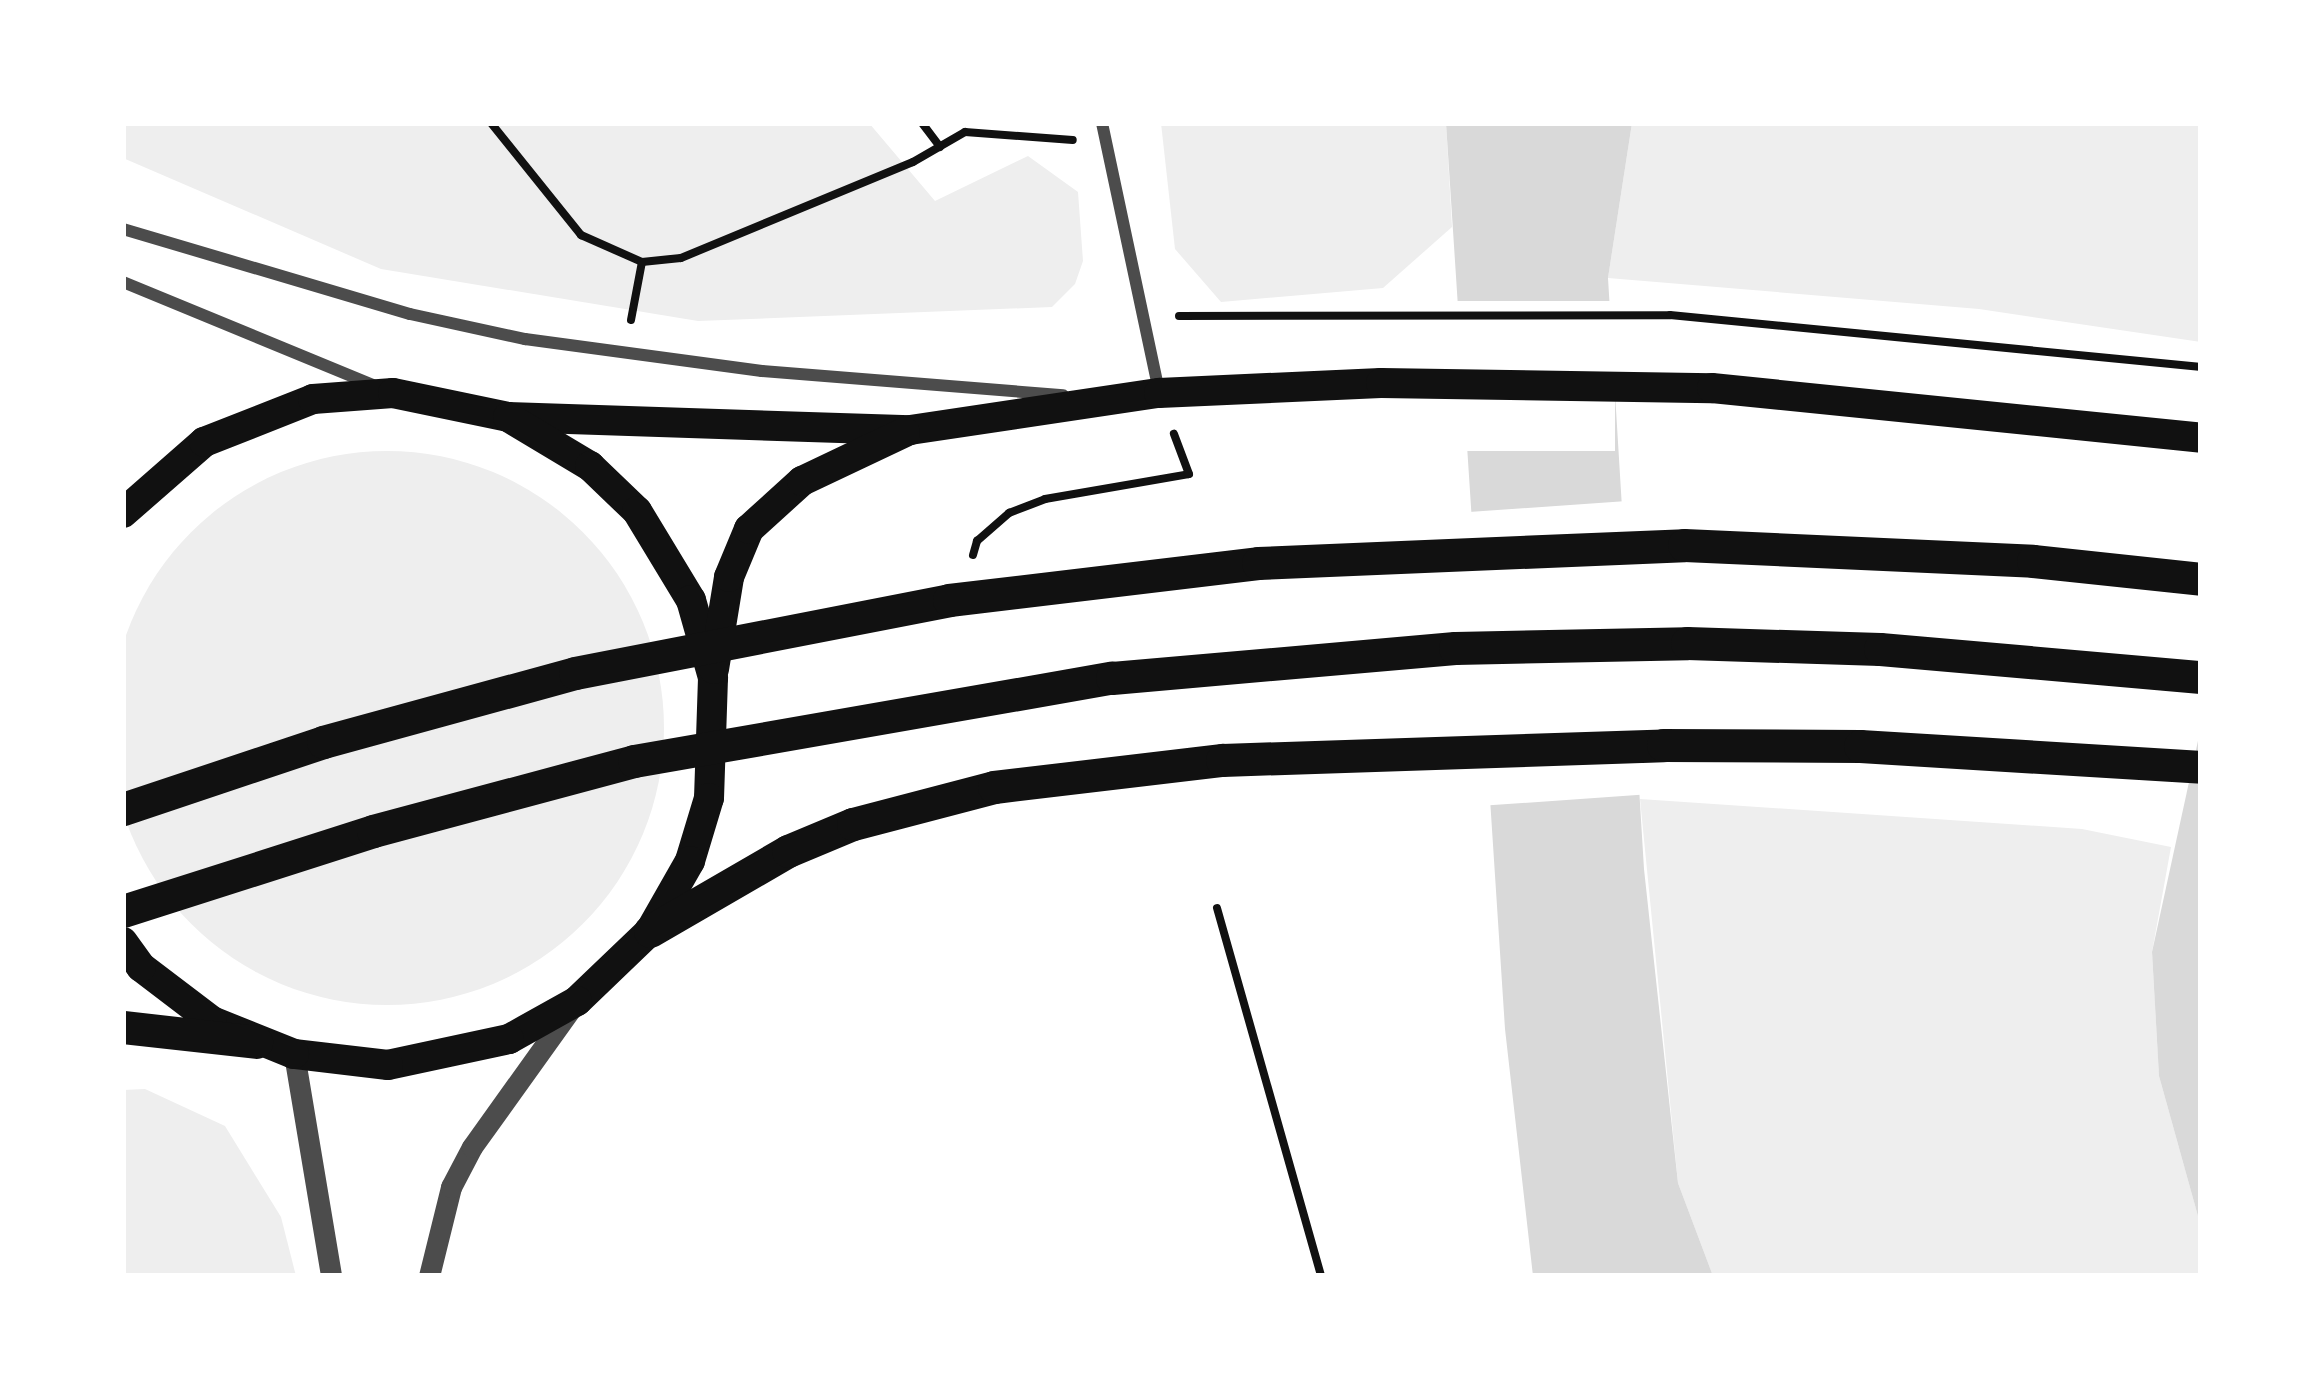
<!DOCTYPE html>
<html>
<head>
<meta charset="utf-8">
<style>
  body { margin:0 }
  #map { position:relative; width:2324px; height:1399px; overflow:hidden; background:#fff; font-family:Rubik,sans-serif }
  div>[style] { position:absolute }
  .green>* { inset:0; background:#eee }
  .round { border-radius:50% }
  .water>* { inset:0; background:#d9d9d9 }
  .pier>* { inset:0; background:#fff; transform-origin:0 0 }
  .path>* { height:8px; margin:-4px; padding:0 4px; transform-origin:4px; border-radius:4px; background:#111 }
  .minor>* { height:12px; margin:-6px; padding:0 6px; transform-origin:6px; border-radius:6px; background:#4c4c4c }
  .tertiary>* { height:21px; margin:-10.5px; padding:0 10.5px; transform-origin:10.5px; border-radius:10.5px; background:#4c4c4c }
  .primary>* { height:30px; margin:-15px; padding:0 15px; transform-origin:15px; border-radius:15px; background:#111 }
  .trunk>* { height:33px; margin:-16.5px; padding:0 16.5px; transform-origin:16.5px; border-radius:16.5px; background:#111 }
  span { translate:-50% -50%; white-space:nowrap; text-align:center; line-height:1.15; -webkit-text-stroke:10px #fff; paint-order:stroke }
  .frame { position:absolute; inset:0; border:126px solid #fff; pointer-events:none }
</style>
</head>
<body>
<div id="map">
  <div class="green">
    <div style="clip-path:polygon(123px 123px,869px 123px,935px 201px,1028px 156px,1078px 192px,1083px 261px,1075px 284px,1052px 307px,698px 321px,381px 269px,123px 158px)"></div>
    <div style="clip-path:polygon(1161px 123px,1446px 123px,1452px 227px,1383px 288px,1221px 302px,1175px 249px)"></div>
    <div style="clip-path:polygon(1632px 123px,2201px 123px,2201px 342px,1979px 309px,1608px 278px)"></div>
    <div class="round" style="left:110px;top:451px;width:554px;height:554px"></div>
    <div style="clip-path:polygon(1640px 799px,2082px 829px,2171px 847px,2152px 952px,2159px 1076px,2201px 1227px,2201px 1276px,1713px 1276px,1678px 1183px)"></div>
    <div style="clip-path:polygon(145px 1089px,225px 1126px,281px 1217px,296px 1276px,123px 1276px,123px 1090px)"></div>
  </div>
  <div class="water">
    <div style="clip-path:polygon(1446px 123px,1632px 123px,1608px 278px,1644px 869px,1678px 1183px,1713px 1276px,1533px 1276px,1505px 1029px)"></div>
    <div style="clip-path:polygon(2201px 727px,2201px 1227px,2159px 1076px,2152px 952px)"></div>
  </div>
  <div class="pier">
    <div style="left:1451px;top:301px;width:164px;height:150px"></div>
    <div style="left:1627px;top:501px;width:294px;height:162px;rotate:86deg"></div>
  </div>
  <div class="path">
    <div style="left:491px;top:123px;width:144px;rotate:51.2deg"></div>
    <div style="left:581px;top:235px;width:67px;rotate:23.9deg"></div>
    <div style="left:642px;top:262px;width:39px;rotate:-6deg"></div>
    <div style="left:681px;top:258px;width:251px;rotate:-22.5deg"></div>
    <div style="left:913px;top:162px;width:60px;rotate:-30deg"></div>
    <div style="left:965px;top:132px;width:108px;rotate:4.2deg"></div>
    <div style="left:922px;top:123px;width:30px;rotate:53deg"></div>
    <div style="left:1179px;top:316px;width:491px;rotate:-0.1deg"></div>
    <div style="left:1670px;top:315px;width:534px;rotate:5.59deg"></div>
    <div style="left:631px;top:320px;width:59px;rotate:-79.3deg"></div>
    <div style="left:973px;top:555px;width:15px;rotate:-74deg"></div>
    <div style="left:977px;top:541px;width:43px;rotate:-41.2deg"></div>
    <div style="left:1009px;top:513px;width:39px;rotate:-21deg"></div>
    <div style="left:1045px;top:499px;width:146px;rotate:-9.8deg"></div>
    <div style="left:1189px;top:474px;width:43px;rotate:-110.6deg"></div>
    <div style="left:1217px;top:908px;width:382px;rotate:74.2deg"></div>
  </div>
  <div class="minor">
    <div style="left:1102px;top:123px;width:275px;rotate:78deg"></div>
    <div style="left:123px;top:229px;width:299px;rotate:16.5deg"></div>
    <div style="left:410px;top:314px;width:118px;rotate:12.3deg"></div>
    <div style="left:525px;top:339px;width:239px;rotate:7.7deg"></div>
    <div style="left:762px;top:371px;width:302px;rotate:4.6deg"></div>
    <div style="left:123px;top:282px;width:273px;rotate:22.4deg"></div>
  </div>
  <div class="tertiary">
    <div style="left:294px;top:1054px;width:225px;rotate:80.5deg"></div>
    <div style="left:429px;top:1276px;width:92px;rotate:-76.1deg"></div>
    <div style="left:451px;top:1187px;width:45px;rotate:-62.3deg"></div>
    <div style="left:472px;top:1147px;width:173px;rotate:-54.4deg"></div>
  </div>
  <div class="primary">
    <div style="left:508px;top:417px;width:402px;rotate:1.9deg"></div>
    <div style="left:910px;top:430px;width:252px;rotate:-8.5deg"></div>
    <div style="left:1159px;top:393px;width:222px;rotate:-2.6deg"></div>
    <div style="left:1381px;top:383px;width:331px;rotate:0.9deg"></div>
    <div style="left:1712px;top:388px;width:492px;rotate:5.8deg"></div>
    <div style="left:123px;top:513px;width:108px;rotate:-41.2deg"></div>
    <div style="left:204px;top:442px;width:117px;rotate:-21.5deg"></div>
    <div style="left:313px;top:399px;width:80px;rotate:-4.3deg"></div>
    <div style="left:393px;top:393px;width:117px;rotate:11.8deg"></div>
    <div style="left:508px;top:417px;width:96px;rotate:30.9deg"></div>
    <div style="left:590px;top:466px;width:65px;rotate:43.8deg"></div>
    <div style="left:637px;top:511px;width:104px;rotate:58.8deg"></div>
    <div style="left:691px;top:600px;width:81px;rotate:74.2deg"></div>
    <div style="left:713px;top:678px;width:120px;rotate:91.9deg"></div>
    <div style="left:709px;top:798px;width:66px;rotate:106.8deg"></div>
    <div style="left:690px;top:861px;width:81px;rotate:119.7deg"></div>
    <div style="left:650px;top:931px;width:101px;rotate:136.2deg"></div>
    <div style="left:577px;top:1001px;width:78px;rotate:150.8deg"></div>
    <div style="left:509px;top:1039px;width:124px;rotate:167.9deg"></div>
    <div style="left:388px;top:1065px;width:95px;rotate:-173.3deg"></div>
    <div style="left:294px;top:1054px;width:88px;rotate:-158.1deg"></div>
    <div style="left:212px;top:1021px;width:89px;rotate:-142.7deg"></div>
    <div style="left:141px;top:967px;width:31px;rotate:-126deg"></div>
    <div style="left:714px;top:669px;width:93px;rotate:-80.7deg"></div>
    <div style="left:729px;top:577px;width:52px;rotate:-67.4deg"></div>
    <div style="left:749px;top:529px;width:72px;rotate:-42.2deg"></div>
    <div style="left:802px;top:481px;width:114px;rotate:-25.4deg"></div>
  </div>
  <div class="trunk">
    <div style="left:123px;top:809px;width:211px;rotate:-18.5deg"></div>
    <div style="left:323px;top:742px;width:261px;rotate:-15.3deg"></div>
    <div style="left:575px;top:673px;width:381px;rotate:-11deg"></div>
    <div style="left:949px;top:600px;width:311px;rotate:-6.8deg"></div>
    <div style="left:1258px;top:563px;width:426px;rotate:-2.4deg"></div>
    <div style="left:1684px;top:545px;width:349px;rotate:2.6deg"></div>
    <div style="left:2033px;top:561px;width:169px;rotate:6.1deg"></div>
    <div style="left:123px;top:911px;width:262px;rotate:-17.7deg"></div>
    <div style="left:373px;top:831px;width:270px;rotate:-15deg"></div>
    <div style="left:634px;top:761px;width:485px;rotate:-9.9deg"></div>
    <div style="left:1112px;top:678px;width:344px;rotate:-5deg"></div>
    <div style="left:1455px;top:648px;width:232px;rotate:-1.2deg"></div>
    <div style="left:1687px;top:643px;width:193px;rotate:1.8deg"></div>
    <div style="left:1880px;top:649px;width:322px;rotate:5deg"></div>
    <div style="left:650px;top:931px;width:160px;rotate:-30.1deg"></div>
    <div style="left:788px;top:851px;width:70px;rotate:-22.6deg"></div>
    <div style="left:853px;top:824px;width:146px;rotate:-14.7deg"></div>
    <div style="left:994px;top:787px;width:230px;rotate:-6.8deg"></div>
    <div style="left:1222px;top:760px;width:441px;rotate:-1.9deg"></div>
    <div style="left:1663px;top:745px;width:197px;rotate:0.3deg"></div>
    <div style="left:1860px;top:746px;width:342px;rotate:3.5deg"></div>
    <div style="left:123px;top:1027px;width:134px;rotate:6.4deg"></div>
  </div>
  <div class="frame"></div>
</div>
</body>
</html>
